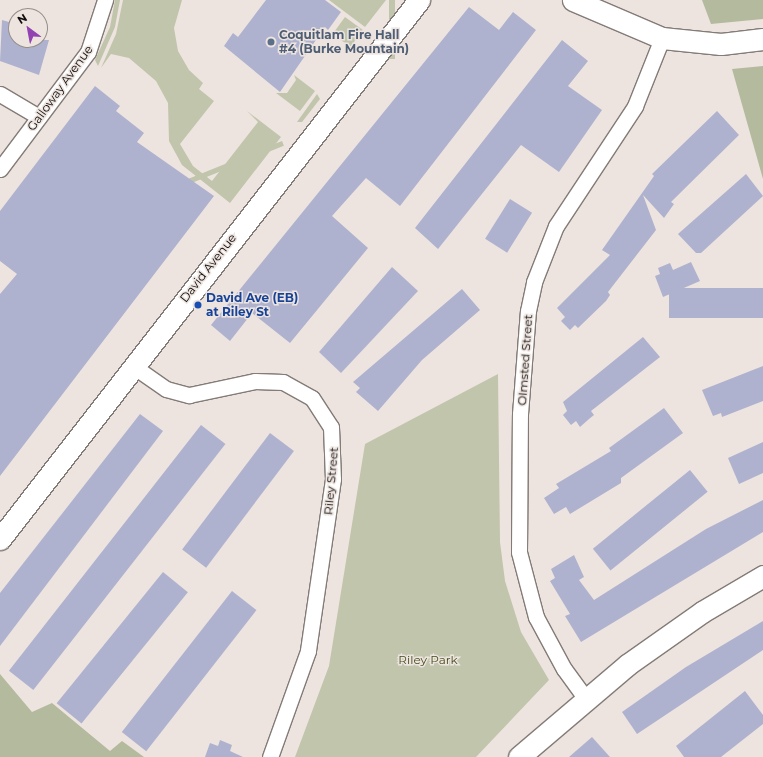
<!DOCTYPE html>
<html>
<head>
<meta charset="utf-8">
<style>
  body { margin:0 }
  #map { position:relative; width:763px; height:757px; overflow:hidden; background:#ede4df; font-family:Montserrat,sans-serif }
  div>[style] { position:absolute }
  .green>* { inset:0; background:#c0c5ac; transform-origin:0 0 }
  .forest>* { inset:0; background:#b4ba9d }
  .building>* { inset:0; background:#afb2cf; transform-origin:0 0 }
  .roads { filter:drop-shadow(1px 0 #837b77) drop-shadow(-1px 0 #837b77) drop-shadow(0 1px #837b77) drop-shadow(0 -1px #837b77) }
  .street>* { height:15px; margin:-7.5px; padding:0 7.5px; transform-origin:7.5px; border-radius:7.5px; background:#fff }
  .secondary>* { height:21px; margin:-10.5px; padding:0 10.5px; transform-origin:10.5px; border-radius:10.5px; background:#fff }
  .dots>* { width:11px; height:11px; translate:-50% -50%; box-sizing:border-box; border:2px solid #ede4df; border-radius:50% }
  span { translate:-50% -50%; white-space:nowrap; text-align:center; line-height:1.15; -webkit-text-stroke:3px #ede4df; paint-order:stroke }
  .service-label { font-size:12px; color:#4e5e75; font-weight:700 }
  .left { translate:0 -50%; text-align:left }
  .street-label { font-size:12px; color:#0f0c0b }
  .transit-label { font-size:12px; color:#164399; font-weight:700 }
  .park-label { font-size:12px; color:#454c1b }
  .north { position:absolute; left:8px; top:8px; width:40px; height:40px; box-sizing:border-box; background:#ede4df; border:1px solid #948e8a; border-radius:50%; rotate:328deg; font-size:11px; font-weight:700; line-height:16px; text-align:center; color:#0f0c0b }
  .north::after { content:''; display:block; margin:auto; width:14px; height:18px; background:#9242b1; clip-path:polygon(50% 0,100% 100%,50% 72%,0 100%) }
</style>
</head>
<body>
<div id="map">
  <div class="green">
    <div style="clip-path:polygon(115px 0,120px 0,115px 27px,98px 66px,95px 60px,110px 27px)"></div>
    <div style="clip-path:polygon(123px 0,182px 0,174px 28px,178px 51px,189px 70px,203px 83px,199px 89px,214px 101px,180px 144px,193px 166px,212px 181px,258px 122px,247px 111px,281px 137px,230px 203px,182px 165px,169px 141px,168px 103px,156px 81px,129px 58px,111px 54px,101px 68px,116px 34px)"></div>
    <div style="clip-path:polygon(329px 0,386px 0,365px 27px)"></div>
    <div style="left:389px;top:0;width:6px;height:59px"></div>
    <div style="left:345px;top:17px;width:22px;height:21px;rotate:36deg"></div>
    <div style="clip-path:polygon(294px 75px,315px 91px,300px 111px,276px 93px,287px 93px,296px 80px)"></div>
    <div style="clip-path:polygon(317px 94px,320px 99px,302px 122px,297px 122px)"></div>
    <div style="left:282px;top:141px;width:5px;height:245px;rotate:68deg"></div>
    <div style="clip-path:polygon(498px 374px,500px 542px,505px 581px,521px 632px,549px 680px,476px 757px,295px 757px,329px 666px,365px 444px)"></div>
  </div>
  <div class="forest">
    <div style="clip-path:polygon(702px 0,763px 0,763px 19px,711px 24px)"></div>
    <div style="clip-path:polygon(763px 66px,763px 179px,732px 69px)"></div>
    <div style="clip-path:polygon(0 674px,32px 712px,52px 703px,110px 751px,122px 741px,144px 757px,0 757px)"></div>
  </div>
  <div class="building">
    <div style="clip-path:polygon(266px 0,325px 0,341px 12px,328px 30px,325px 27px,280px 92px,224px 46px,233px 33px,238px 37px)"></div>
    <div style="clip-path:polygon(469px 7px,499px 30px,513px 12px,536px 30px,400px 206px,366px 178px,332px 216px,368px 248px,290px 343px,252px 313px,230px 341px,211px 325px)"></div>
    <div style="clip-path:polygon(2px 20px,16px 24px,16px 40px,49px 40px,39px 75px,0 61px)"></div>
    <div style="clip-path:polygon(562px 40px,588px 61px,568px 86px,602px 110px,559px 172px,521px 145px,438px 249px,415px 228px)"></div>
    <div style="clip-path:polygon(95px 86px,120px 106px,116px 111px,144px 133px,137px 142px,214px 196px,0 476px,0 294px,17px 274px,0 261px,0 211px)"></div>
    <div style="clip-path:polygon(717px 111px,739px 135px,671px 202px,674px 204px,664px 218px,643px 195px,656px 230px,608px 292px,610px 295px,606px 301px,578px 328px,575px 325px,570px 330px,561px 321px,565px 317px,557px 308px,610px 255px,602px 250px,654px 176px,652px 174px)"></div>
    <div style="clip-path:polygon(746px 174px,763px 196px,701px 253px,696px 253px,678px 234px)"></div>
    <div style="left:510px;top:199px;width:26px;height:47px;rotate:32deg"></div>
    <div style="clip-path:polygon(691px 262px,700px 281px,663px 297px,655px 276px,660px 274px,658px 268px,670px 263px,673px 270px)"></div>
    <div style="clip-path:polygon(392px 267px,418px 291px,341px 373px,319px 352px)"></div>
    <div style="left:763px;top:288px;width:30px;height:94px;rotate:90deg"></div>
    <div style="clip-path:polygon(462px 289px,480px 310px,422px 360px,378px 411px,356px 392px,360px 388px,353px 382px)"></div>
    <div style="clip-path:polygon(643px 337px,660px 357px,591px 411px,594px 415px,589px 419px,580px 427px,576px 421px,571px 425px,563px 415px,567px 411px,563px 402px)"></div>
    <div style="clip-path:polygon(763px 366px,763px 401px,722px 417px,721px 413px,713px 416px,702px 390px)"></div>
    <div style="clip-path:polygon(664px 408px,683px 433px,621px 478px,621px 483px,570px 514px,566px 507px,554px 514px,544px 498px,559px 488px,556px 484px,611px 451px,609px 448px)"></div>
    <div style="clip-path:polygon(140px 414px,163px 431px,0 646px,0 593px)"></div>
    <div style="left:201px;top:425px;width:31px;height:312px;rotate:38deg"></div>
    <div style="left:270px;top:433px;width:30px;height:146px;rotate:37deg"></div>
    <div style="clip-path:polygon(763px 442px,763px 473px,739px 484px,728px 458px)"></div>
    <div style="left:690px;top:470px;width:28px;height:125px;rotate:51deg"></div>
    <div style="clip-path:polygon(763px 500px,763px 532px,581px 642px,565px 616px,570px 614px,550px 581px,555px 578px,551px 569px,574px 555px,584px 577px,579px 580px,594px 600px,706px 529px)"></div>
    <div style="left:163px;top:572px;width:32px;height:169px;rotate:39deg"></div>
    <div style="left:232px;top:591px;width:31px;height:179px;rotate:38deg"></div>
    <div style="clip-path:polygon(763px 621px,763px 650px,637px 734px,622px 712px,686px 667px)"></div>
    <div style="clip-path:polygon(745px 691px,763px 715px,763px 724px,721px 757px,684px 757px,676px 746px)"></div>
    <div style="clip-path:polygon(592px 737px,610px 757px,569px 757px)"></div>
    <div style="clip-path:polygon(220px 740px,232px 745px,230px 751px,243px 757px,205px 757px,210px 743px,218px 746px)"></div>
  </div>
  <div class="roads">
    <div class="street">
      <div style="left:0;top:94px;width:45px;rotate:30.5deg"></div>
      <div style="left:0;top:169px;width:146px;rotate:-53.1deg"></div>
      <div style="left:88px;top:52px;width:55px;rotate:-71.9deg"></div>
      <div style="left:133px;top:366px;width:40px;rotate:34.9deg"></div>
      <div style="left:166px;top:389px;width:24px;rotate:15deg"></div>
      <div style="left:189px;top:395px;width:67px;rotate:-12deg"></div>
      <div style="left:255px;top:381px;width:28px;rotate:2deg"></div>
      <div style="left:283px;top:382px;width:33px;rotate:29deg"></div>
      <div style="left:312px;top:398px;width:35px;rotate:57deg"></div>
      <div style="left:331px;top:427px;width:52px;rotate:87.8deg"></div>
      <div style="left:333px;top:479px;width:174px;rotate:98.3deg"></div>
      <div style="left:308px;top:651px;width:113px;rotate:109.7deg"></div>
      <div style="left:586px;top:699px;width:37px;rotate:-126deg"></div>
      <div style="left:564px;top:669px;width:59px;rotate:-118.3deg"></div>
      <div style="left:536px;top:617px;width:67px;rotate:-104.7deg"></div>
      <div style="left:519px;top:552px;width:138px;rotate:-89.6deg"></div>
      <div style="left:520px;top:414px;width:103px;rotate:-85.6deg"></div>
      <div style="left:528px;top:311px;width:30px;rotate:-78deg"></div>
      <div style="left:534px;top:282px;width:60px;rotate:-68.6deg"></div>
      <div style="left:556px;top:226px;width:144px;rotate:-56.6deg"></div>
      <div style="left:635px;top:106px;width:73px;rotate:-68.3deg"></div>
    </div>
    <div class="secondary">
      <div style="left:573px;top:0;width:97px;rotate:23.1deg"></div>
      <div style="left:662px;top:38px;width:59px;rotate:5.8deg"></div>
      <div style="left:721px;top:44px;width:42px;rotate:-6.8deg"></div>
      <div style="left:0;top:539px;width:683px;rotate:-52.14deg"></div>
      <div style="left:519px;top:757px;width:142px;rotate:-40.4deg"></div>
      <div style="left:627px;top:665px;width:92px;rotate:-35.2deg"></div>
      <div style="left:702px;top:612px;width:71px;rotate:-30.5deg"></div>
    </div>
  </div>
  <div class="dots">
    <div style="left:271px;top:42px;background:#5c6f8a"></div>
    <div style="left:198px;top:305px;background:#1a4fb4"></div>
  </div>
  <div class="service-label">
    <span class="left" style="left:279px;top:42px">Coquitlam Fire Hall<br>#4 (Burke Mountain)</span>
  </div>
  <div class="street-label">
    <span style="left:60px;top:88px;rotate:-54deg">Galloway Avenue</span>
    <span style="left:208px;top:268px;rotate:-52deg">David Avenue</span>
    <span style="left:525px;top:360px;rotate:-86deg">Olmsted Street</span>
    <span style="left:331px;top:481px;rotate:-85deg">Riley Street</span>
  </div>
  <div class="transit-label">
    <span class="left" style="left:206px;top:305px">David Ave (EB)<br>at Riley St</span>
  </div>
  <div class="park-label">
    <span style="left:428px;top:660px">Riley Park</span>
  </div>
  <div class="north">N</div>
</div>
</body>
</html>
